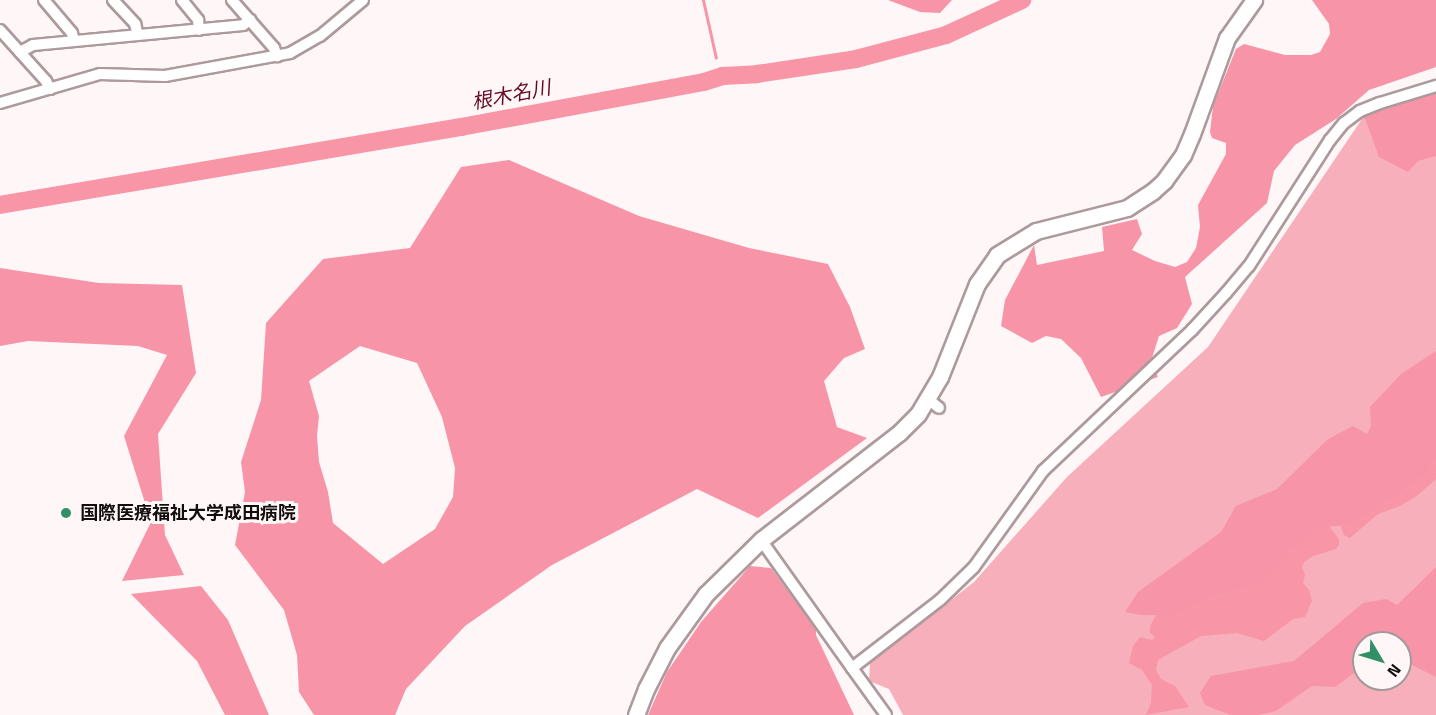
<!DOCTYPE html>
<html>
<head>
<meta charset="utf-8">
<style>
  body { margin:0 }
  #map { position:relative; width:1436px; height:715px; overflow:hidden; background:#fff6f7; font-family:"Titillium Web","Noto Sans JP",sans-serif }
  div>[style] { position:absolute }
  .green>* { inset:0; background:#f7afbb }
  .forest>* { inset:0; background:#f894a7 }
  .water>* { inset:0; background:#f895a7 }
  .stream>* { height:3px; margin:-1.5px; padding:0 1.5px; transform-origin:1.5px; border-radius:1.5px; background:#f895a7 }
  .river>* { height:18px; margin:-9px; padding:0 9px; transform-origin:9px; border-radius:9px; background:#f895a7 }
  .roads { filter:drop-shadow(2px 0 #ad9a9c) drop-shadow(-2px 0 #ad9a9c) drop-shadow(0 2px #ad9a9c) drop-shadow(0 -2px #ad9a9c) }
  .street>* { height:10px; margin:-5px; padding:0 5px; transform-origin:5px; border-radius:5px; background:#fff }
  .secondary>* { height:15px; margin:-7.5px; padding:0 7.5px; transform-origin:7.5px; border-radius:7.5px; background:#fff }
  .dots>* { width:16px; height:16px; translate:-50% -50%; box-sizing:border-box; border:3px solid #fff6f7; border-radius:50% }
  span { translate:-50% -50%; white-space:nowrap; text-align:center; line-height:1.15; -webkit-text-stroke:6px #fff6f7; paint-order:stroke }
  .poi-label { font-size:18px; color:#140d0e; font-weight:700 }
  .left { translate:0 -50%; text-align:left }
  .water-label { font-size:20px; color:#640b29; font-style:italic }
  .north { position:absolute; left:1352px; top:631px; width:60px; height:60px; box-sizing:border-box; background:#fff6f7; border:2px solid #a1999a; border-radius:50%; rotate:128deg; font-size:16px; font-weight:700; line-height:24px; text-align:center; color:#140d0e }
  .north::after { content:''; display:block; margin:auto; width:21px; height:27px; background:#329068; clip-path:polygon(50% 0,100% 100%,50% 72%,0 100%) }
</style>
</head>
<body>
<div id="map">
  <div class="green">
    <div style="clip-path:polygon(evenodd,1431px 92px,1436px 93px,1436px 715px,903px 715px,889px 689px,869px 681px,870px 663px,974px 582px,1067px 477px,1208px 347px,1364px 116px,1431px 92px,1364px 643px,1400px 643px,1400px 679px,1364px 679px,1364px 643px)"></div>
  </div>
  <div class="forest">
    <div style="clip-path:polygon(888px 0,952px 0,940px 13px,920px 12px)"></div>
    <div style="clip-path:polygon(1312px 0,1436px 0,1436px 67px,1369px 90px,1336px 119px,1295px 145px,1274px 171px,1267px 203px,1185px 277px,1192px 304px,1177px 328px,1159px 336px,1151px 361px,1158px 377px,1101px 397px,1081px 358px,1061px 339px,1046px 336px,1032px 343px,1001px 326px,1005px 300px,1034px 245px,1037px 265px,1104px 251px,1102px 227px,1137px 219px,1142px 234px,1132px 250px,1155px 261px,1175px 267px,1187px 262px,1196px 248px,1200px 227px,1198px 205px,1226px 154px,1226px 143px,1212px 138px,1210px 132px,1213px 106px,1236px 49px,1244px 44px,1285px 55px,1311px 55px,1320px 52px,1330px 34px,1329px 24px)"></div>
    <div style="clip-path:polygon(1431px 92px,1436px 93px,1436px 156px,1418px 161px,1408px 172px,1379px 157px,1364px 116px)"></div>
    <div style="clip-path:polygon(evenodd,509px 160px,639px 216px,749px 248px,828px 264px,850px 307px,865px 349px,844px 358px,824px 381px,837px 427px,867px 438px,758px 518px,697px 489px,552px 565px,465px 626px,406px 689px,395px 715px,314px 715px,299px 692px,297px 655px,284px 610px,235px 545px,245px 492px,241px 462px,261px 400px,266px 323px,323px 259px,410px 248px,461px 167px,509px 160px,360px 346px,417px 363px,442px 417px,455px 468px,453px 497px,435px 529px,383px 564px,333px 523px,328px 492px,319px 462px,317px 436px,319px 416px,309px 381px,360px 346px)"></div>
    <div style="clip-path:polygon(0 268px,99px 283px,182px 285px,196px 373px,158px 434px,165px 535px,184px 575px,122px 581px,151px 522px,124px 436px,167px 355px,138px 346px,28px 341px,0 346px)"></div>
    <div style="clip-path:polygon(1436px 351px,1436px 461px,1425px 475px,1397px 497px,1352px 524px,1319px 528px,1291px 551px,1273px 574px,1252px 587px,1207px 598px,1175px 615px,1140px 615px,1125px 612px,1138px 592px,1221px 532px,1236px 506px,1277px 489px,1328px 439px,1353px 426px,1367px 434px,1371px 426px,1370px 407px,1401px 374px)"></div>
    <div style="clip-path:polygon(750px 566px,771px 568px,816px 629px,816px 635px,854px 715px,648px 715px,667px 672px,701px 622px)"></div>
    <div style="clip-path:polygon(1436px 567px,1436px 677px,1400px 659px,1400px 643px,1364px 643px,1364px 669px,1357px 671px,1335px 687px,1312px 686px,1276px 711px,1258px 715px,1230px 715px,1205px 705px,1200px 693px,1211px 676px,1294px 661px,1363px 603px,1386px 599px,1397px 605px)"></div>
    <div style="clip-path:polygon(201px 586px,228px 620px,269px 715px,225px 715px,197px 661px,131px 594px)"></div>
  </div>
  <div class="water">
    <div style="clip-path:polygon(1436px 461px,1436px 479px,1418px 495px,1400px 506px,1378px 514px,1350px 538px,1344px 535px,1340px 524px,1352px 524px,1397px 497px,1425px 475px)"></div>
    <div style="clip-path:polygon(1329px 526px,1339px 539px,1339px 545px,1336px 549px,1313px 556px,1304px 562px,1302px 567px,1305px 575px,1303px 583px,1309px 590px,1312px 601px,1305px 617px,1293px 619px,1264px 641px,1237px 633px,1201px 636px,1158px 660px,1156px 670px,1161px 679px,1175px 686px,1189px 707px,1146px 715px,1151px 703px,1152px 685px,1142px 670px,1129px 663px,1133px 646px,1140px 637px,1152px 640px,1155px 637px,1150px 633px,1150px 626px,1156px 615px,1175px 615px,1207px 598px,1252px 587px,1273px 573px,1291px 551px,1319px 528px)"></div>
  </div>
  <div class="stream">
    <div style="left:703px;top:0;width:59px;rotate:77.4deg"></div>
    <div style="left:720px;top:68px;width:9px;rotate:69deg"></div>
  </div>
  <div class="river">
    <div style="left:0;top:205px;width:468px;rotate:-9.6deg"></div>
    <div style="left:461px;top:127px;width:247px;rotate:-10.5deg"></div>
    <div style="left:704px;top:82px;width:20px;rotate:-18deg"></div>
    <div style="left:723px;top:76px;width:34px;rotate:-3deg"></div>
    <div style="left:757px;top:74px;width:100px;rotate:-8.6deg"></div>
    <div style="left:856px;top:59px;width:93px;rotate:-14.9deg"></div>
    <div style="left:946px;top:35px;width:84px;rotate:-24.7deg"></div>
  </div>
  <div class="roads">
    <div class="street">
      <div style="left:44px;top:0;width:43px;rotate:49.7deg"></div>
      <div style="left:72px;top:33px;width:8px;rotate:76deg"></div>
      <div style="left:113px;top:0;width:33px;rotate:47deg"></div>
      <div style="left:135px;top:24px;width:11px;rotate:75deg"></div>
      <div style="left:182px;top:0;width:26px;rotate:51deg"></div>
      <div style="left:198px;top:20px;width:10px;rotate:84deg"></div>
      <div style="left:232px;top:0;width:64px;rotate:48.8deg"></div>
      <div style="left:274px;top:48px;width:9px;rotate:69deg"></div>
      <div style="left:0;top:30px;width:69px;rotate:48deg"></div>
      <div style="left:46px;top:81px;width:9px;rotate:63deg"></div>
      <div style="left:20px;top:52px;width:15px;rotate:-28deg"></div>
      <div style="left:33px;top:45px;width:211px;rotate:-5.4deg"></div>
      <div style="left:243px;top:25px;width:9px;rotate:-36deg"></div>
      <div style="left:0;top:103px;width:104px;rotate:-16.2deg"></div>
      <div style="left:100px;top:74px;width:65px;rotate:1.8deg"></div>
      <div style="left:165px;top:76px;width:127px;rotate:-10.4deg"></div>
      <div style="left:290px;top:53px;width:34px;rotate:-30deg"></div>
      <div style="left:320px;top:36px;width:56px;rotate:-39.9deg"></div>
      <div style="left:928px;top:399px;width:14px;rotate:39deg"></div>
      <div style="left:761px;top:540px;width:157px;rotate:54.6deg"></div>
      <div style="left:852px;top:668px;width:111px;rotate:-37.7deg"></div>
      <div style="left:940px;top:600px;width:47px;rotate:-44.1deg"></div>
      <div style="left:974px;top:567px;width:118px;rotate:-54.3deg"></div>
      <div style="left:1043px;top:471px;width:205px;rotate:-43.4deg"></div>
      <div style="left:1192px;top:330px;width:50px;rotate:-47.4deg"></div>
      <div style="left:1226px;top:293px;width:35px;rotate:-50deg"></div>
      <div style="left:1249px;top:266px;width:150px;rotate:-57.3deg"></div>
      <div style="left:1330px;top:140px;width:22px;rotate:-51deg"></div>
      <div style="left:1344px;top:123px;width:20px;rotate:-37deg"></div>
      <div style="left:1360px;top:111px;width:22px;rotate:-22deg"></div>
      <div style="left:1380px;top:103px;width:59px;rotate:-16.9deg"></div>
      <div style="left:852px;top:668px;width:58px;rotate:54.1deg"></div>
    </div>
    <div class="secondary">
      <div style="left:636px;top:715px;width:28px;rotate:-69deg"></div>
      <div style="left:646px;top:689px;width:46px;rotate:-62.9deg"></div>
      <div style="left:667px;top:648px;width:67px;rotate:-54.2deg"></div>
      <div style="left:706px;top:594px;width:77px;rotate:-44.5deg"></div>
      <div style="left:761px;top:540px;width:176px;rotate:-37.8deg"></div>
      <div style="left:900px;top:432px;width:25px;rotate:-45deg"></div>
      <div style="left:918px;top:414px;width:43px;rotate:-59.3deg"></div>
      <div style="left:940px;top:377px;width:100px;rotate:-68.3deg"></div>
      <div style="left:977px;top:284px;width:35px;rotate:-55deg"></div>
      <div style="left:997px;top:255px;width:46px;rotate:-31.6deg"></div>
      <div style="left:1036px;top:231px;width:94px;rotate:-14.2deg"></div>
      <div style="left:1127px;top:208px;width:31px;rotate:-33deg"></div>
      <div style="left:1153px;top:191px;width:15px;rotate:-42deg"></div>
      <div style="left:1164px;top:181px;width:32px;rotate:-54deg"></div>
      <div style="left:1183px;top:155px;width:23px;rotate:-67deg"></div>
      <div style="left:1192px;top:134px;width:102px;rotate:-70deg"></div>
      <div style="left:1227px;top:38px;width:47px;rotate:-54.6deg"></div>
    </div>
  </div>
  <div class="dots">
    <div style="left:66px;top:513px;background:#329068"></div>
  </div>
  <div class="poi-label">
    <span class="left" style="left:80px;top:513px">国際医療福祉大学成田病院</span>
  </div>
  <div class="water-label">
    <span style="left:511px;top:94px;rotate:-11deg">根木名川</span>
  </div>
  <div class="north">N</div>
</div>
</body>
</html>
